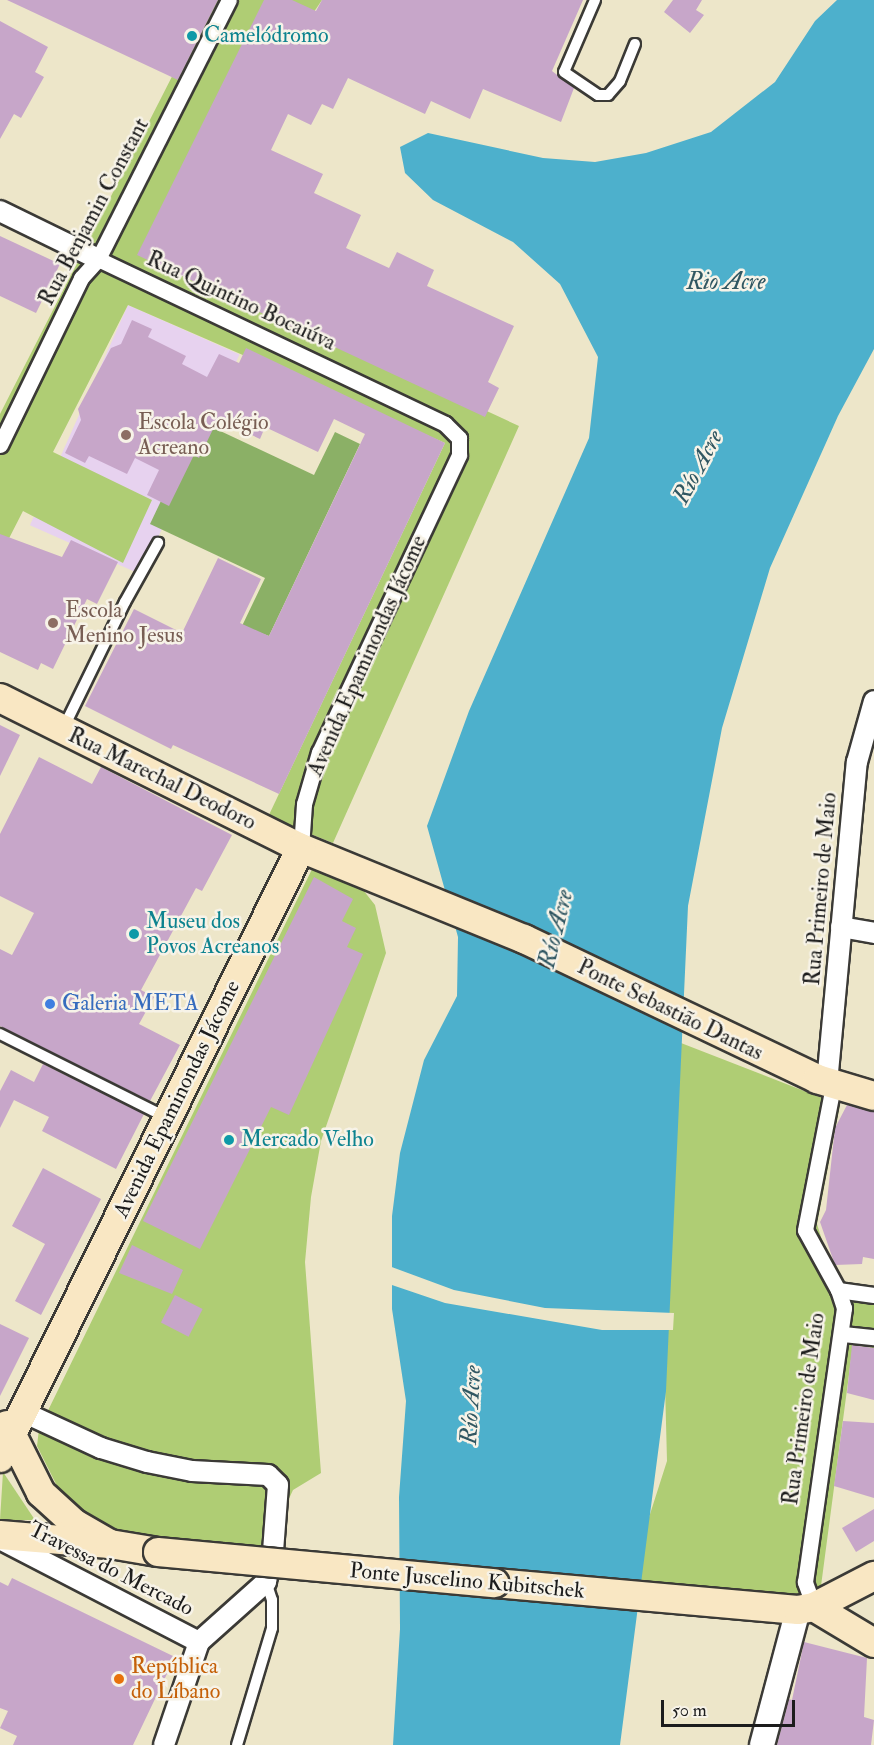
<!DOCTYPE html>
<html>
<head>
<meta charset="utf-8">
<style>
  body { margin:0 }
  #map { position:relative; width:874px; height:1745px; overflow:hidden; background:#ede6c9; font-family:"IM FELL Double Pica",serif }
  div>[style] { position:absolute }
  .built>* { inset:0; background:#e7d2ef; transform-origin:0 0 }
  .green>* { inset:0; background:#afcd74 }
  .forest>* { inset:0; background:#8bb066 }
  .water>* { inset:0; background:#4db0cc }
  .pier>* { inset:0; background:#ede6c9 }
  .building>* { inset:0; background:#c7a6c9; transform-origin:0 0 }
  .roads { filter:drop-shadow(2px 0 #3b3a36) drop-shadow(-2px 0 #3b3a36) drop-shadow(0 2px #3b3a36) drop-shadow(0 -2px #3b3a36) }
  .service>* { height:10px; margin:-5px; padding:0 5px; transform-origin:5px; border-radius:5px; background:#fff }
  .pedestrian>* { height:15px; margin:-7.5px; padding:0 7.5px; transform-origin:7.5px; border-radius:7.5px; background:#fff }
  .minor>* { height:20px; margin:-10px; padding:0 10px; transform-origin:10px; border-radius:10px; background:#fff }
  .tertiary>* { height:24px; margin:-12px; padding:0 12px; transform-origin:12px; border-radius:12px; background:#fff }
  .secondary>* { height:28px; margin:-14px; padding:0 14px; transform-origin:14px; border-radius:14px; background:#f9e7c3 }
  .bridges { filter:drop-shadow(2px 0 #3b3a36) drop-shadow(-2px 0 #3b3a36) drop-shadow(0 2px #3b3a36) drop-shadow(0 -2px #3b3a36) }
  .secondary-bridge>* { height:28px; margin:-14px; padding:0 14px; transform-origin:14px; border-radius:14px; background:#f9e7c3 }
  .dots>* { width:16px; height:16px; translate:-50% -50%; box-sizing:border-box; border:3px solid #f7f3e8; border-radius:50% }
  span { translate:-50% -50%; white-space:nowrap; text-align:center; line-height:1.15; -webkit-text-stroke:5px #f7f3e8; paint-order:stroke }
  .culture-label { font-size:22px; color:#0d838f }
  .left { translate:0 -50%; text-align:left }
  .street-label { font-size:22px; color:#1c1c1c }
  .education-label { font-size:22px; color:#785e54 }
  .shop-label { font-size:22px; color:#366cbe }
  .food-label { font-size:22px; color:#c56008 }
  .water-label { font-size:24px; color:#305762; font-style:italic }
  .scale { position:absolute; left:661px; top:1700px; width:134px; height:27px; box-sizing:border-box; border:3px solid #1c1c1c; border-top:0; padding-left:8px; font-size:18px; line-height:21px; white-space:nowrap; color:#1c1c1c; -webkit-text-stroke:4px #f7f3e8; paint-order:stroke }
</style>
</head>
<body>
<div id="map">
  <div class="built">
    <div style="left:128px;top:305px;width:122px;height:241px;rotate:24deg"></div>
  </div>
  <div class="green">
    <div style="clip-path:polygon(211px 0,322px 0,150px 255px,519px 426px,333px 843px,268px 817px,445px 443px,128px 305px,53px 452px,152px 500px,123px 563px,23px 511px,0 556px,0 414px)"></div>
    <div style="clip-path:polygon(315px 863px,356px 881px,375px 905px,386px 953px,321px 1141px,311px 1197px,305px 1262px,321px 1473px,293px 1490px,263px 1554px,115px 1536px,78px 1513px,57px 1486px,37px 1446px,39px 1429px)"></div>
    <div style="clip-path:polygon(681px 1043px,840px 1105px,817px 1224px,836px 1285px,874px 1290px,874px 1354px,852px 1352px,821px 1586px,791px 1599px,628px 1583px,667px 1461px,664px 1346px)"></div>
    <div style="clip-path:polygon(3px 1472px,35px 1520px,0 1520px)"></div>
  </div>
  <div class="forest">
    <div style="clip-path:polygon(199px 421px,314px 475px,335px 432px,360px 444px,269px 636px,242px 626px,265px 578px,150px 524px)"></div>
  </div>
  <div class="water">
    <div style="clip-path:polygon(837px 0,874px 0,874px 349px,838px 416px,770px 568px,722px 728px,688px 906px,666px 1391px,620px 1745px,393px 1745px,400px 1629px,399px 1497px,406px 1401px,392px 1309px,392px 1216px,400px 1153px,424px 1060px,457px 996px,458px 937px,427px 826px,469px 711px,589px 438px,598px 357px,560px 284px,513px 242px,433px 200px,405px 173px,400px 147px,428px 133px,543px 158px,595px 162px,646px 153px,711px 132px,775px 82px,815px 21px)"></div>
  </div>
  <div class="pier">
    <div style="clip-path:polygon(389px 1266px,454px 1290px,545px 1308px,674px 1313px,673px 1330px,602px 1330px,445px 1303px,389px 1284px)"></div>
  </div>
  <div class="building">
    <div style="clip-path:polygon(7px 0,218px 0,178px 80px)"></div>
    <div style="clip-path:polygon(264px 0,292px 0,316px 11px,322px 0,583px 0,552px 71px,574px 88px,561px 122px,483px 89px,470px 119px,431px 101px,425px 114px,348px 78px,333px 109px,322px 104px,311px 125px,288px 114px,271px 150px,323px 174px,314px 193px,361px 215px,346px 248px,389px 268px,397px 252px,434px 270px,427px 286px,514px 326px,488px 382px,499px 388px,485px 417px,137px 255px)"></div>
    <div style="clip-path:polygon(673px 0,702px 0,696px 10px,704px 15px,690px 33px,664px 12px)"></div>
    <div style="clip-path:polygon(0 21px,48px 47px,35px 72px,44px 77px,21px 118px,14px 114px,0 139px)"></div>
    <div style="clip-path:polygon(0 236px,60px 264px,36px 313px,0 296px)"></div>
    <div style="clip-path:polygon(132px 320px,152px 329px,148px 337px,186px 356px,182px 364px,207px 377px,219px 354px,239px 363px,246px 348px,445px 443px,279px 794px,173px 745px,171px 749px,85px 706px,134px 609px,182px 633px,218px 558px,261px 579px,240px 623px,269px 636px,365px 434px,334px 419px,318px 452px,265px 427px,260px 439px,218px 419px,199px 458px,194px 455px,169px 506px,147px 495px,159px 470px,135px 458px,127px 474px,89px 456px,85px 463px,65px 453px,81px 420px,78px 409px,111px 348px,121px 344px)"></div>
    <div style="clip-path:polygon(0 534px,62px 557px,71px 540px,118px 562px,97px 604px,87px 599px,53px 669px,41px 663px,38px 670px,0 652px)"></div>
    <div style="clip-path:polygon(0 725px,20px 735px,0 776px)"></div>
    <div style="clip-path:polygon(39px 757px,92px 784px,101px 767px,232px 835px,202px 891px,196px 888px,141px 990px,154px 997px,139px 1024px,180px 1045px,150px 1101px,0 1026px,0 949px,12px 955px,34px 913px,0 896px,0 834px)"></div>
    <div style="clip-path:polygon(314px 877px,353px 899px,342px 921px,356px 928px,347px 947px,363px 954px,289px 1115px,271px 1107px,200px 1249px,143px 1221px)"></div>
    <div style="clip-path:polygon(43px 1064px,144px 1114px,116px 1169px,42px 1131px,49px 1117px,14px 1100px,0 1128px,0 1091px,11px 1070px,34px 1082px)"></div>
    <div style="clip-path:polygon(847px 1105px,874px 1112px,874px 1259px,863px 1257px,862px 1264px,835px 1265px,820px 1222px,826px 1210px,835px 1128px)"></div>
    <div style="clip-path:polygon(43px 1168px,101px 1199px,41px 1315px,15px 1301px,45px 1244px,12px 1226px)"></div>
    <div style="clip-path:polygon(132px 1245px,183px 1270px,172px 1294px,119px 1273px)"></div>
    <div style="left:175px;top:1295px;width:31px;height:31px;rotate:27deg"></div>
    <div style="clip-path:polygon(0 1324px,29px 1338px,0 1396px)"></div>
    <div style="clip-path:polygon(852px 1345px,874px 1348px,874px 1400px,847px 1393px)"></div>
    <div style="clip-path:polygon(843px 1421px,874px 1423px,874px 1498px,834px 1486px)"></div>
    <div style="clip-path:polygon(874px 1509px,874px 1541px,856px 1552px,842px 1528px)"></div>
    <div style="clip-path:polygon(12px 1578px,175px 1657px,133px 1745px,13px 1745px,17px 1736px,0 1728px,8px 1711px,0 1708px,0 1582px,8px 1586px)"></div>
    <div style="clip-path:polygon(804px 1642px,867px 1658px,864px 1717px,874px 1720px,871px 1745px,777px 1745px,789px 1699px,792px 1700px)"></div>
  </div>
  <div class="roads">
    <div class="service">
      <div style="left:595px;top:0;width:78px;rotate:113.3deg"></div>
      <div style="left:564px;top:72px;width:41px;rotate:34.1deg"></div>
      <div style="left:598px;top:95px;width:10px"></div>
      <div style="left:608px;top:95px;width:18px;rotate:-49deg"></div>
      <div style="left:620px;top:81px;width:40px;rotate:-68deg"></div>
      <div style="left:63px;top:729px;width:141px;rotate:-64deg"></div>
      <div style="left:125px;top:602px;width:68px;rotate:-60.8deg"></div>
      <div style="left:0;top:1034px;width:188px;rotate:26.6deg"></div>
      <div style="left:237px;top:1745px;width:122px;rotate:-73.3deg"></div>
      <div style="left:272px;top:1628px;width:28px;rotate:-90deg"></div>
      <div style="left:272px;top:1600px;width:19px;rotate:-108deg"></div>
    </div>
    <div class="pedestrian">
      <div style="left:98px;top:259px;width:384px;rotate:25.4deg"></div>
      <div style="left:445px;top:424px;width:20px;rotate:45deg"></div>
      <div style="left:459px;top:438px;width:17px;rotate:90deg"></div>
      <div style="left:459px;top:455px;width:328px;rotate:115.2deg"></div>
      <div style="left:319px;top:752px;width:54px;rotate:106.1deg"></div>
      <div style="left:304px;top:804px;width:44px;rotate:93.9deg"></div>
      <div style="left:0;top:445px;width:186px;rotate:-64.1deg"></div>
      <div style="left:81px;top:278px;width:25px;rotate:-48deg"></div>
      <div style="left:98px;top:259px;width:290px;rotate:-63.2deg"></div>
      <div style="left:838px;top:1290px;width:36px;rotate:8deg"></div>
      <div style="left:843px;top:1334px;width:31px;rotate:6deg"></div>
      <div style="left:814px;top:1607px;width:27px;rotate:-110deg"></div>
      <div style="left:805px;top:1582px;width:277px;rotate:-81.9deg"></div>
      <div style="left:844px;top:1308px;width:19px;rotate:-108deg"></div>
      <div style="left:838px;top:1290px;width:68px;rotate:-118.8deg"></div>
      <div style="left:805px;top:1230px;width:147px;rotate:-79deg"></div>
    </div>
    <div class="minor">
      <div style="left:0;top:211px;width:109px;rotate:26.1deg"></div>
      <div style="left:841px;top:927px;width:34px;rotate:10deg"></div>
      <div style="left:827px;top:1083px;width:322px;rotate:-84.7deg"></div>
      <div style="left:857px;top:762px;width:63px;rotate:-74.4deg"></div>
      <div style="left:23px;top:1412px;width:86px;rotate:24.8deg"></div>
      <div style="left:101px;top:1448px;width:48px;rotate:16.9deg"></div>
      <div style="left:147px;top:1462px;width:46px;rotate:11.3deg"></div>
      <div style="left:192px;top:1471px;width:76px;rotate:3deg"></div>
      <div style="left:268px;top:1475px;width:14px;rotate:45deg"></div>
      <div style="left:278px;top:1485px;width:66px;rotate:94.3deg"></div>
      <div style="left:273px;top:1551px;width:32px;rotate:103deg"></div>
      <div style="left:266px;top:1582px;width:90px;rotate:138.2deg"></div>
      <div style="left:199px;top:1642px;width:109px;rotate:108.8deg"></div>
      <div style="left:2px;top:1540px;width:222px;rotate:27.4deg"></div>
    </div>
    <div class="tertiary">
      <div style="left:762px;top:1745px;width:140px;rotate:-75.1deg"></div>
    </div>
    <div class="secondary">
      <div style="left:0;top:698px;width:336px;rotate:26.5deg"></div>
      <div style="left:301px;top:848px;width:241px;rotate:22.2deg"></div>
      <div style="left:524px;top:939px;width:325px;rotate:25.5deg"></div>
      <div style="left:817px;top:1079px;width:59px;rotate:16.6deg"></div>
      <div style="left:7px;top:1425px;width:76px;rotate:63.4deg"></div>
      <div style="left:41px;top:1493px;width:46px;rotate:42.4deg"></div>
      <div style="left:75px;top:1524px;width:40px;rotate:29.7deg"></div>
      <div style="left:0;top:1458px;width:680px;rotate:-63.74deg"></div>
      <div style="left:0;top:1535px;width:110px;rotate:4.7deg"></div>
      <div style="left:110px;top:1544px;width:49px;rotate:9.5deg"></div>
      <div style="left:495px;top:1583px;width:304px;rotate:5.1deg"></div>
      <div style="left:798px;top:1610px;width:16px;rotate:-11deg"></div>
      <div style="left:814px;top:1607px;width:68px;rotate:-27.3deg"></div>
      <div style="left:814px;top:1607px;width:70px;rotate:31deg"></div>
    </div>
  </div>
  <div class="bridges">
    <div class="secondary-bridge">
      <div style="left:158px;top:1552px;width:338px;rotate:5.3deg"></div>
    </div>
  </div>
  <div class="dots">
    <div style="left:192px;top:36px;background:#0f9aa8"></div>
    <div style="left:126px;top:435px;background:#8d6e63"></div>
    <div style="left:53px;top:623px;background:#8d6e63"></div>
    <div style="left:134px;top:934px;background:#0f9aa8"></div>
    <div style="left:50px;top:1004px;background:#3f7fe0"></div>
    <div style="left:229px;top:1140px;background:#0f9aa8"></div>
    <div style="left:119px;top:1679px;background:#e8710a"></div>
  </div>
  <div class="culture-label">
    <span class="left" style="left:204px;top:36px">Camelódromo</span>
    <span class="left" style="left:146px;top:934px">Museu dos<br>Povos Acreanos</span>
    <span class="left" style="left:241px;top:1140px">Mercado Velho</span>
  </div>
  <div class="street-label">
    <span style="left:94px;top:212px;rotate:-62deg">Rua Benjamin Constant</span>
    <span style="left:241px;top:301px;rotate:25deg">Rua Quintino Bocaiúva</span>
    <span style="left:367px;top:656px;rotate:-66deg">Avenida Epaminondas Jácome</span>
    <span style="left:162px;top:779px;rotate:26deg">Rua Marechal Deodoro</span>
    <span style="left:821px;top:889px;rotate:-85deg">Rua Primeiro de Maio</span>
    <span style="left:670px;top:1010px;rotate:26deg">Ponte Sebastião Dantas</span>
    <span style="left:177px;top:1099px;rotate:-64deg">Avenida Epaminondas Jácome</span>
    <span style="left:804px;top:1409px;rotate:-82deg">Rua Primeiro de Maio</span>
    <span style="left:111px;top:1569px;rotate:27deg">Travessa do Mercado</span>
    <span style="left:467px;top:1581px;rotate:5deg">Ponte Juscelino Kubitschek</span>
  </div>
  <div class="education-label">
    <span class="left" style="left:138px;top:435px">Escola Colégio<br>Acreano</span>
    <span class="left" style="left:65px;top:623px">Escola<br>Menino Jesus</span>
  </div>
  <div class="shop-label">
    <span class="left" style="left:62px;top:1004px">Galeria META</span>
  </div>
  <div class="food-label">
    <span class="left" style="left:131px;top:1679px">República<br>do Líbano</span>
  </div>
  <div class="water-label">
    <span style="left:726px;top:282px">Rio Acre</span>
    <span style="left:698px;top:467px;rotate:-62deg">Río Acre</span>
    <span style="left:556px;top:929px;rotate:-76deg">Río Acre</span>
    <span style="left:471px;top:1405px;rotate:-87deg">Río Acre</span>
  </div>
  <div class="scale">50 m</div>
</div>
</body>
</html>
